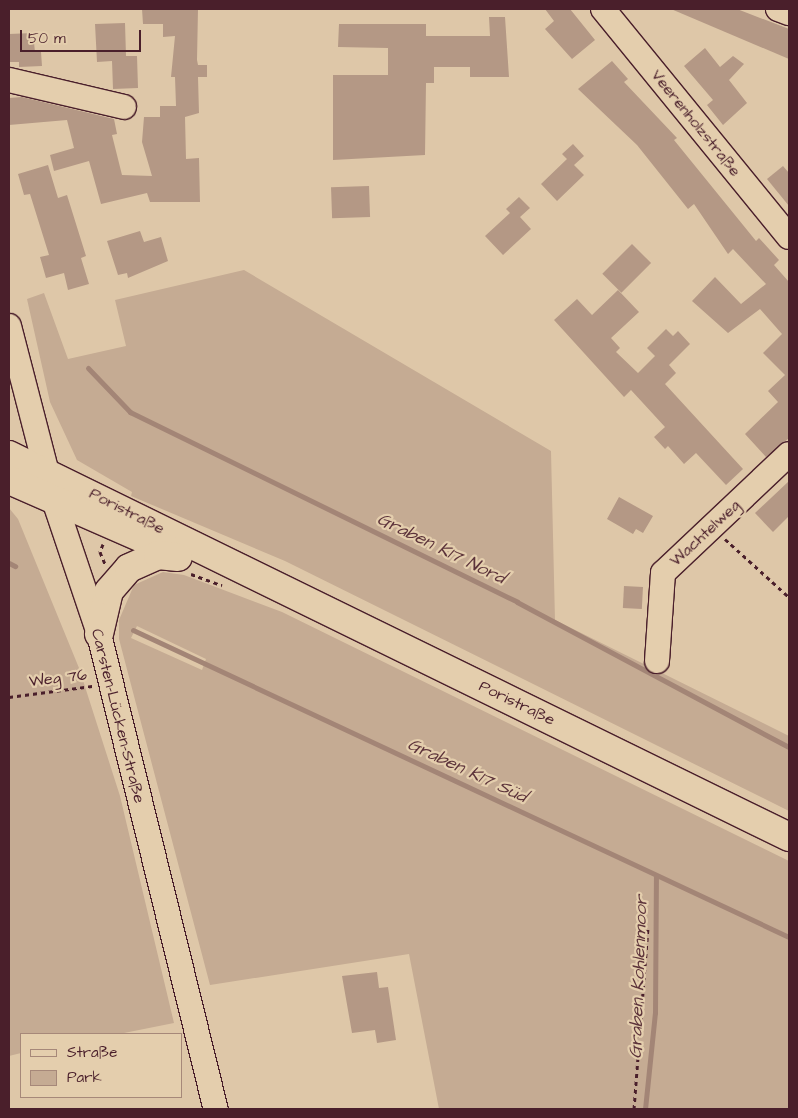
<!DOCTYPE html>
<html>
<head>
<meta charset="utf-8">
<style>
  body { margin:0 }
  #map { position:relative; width:798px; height:1118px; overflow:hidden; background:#dec7a8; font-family:"Architects Daughter",sans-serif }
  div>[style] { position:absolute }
  .green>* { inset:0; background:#c5ab93 }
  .stream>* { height:5px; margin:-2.5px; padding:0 2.5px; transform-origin:2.5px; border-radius:2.5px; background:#a38576 }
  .building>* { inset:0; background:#b49885; transform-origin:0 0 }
  .path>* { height:3px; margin-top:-1.5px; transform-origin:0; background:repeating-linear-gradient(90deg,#4a1f2b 0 4px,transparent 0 8px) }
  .roads { filter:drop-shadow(1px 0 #4a1f2b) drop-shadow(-1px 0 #4a1f2b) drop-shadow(0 1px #4a1f2b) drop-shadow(0 -1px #4a1f2b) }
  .minor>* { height:24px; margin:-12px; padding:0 12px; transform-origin:12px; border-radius:12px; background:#e4cead }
  .major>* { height:28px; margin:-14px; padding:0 14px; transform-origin:14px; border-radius:14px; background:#e4cead }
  span { translate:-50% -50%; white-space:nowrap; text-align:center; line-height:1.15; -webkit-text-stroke:4.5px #e4cead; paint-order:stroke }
  .street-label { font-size:16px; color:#4a1f2b }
  .water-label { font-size:18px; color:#5c333a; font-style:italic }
  .frame { position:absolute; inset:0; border:10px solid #4a1f2b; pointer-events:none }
  .legend { position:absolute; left:20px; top:1033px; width:162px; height:65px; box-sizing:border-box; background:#e4cead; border:1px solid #a68879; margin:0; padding:6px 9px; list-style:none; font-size:15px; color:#4a1f2b }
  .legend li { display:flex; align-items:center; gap:10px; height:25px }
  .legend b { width:25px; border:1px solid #a68879 }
  .scale { position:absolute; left:20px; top:30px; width:121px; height:22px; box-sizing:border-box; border:2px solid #4a1f2b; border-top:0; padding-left:6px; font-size:15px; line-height:18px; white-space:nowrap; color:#4a1f2b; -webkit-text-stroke:4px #e4cead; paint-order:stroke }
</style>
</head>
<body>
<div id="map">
  <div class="green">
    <div style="clip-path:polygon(244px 270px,551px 451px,555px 620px,789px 736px,789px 811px,285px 561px,131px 496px,132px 492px,77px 460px,50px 402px,27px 299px,44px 293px,68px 359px,126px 346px,115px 300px)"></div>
    <div style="clip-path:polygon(9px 508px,18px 519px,79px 668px,120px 796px,174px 1023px,119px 1034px,21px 1034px,21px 1053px,9px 1056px)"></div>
    <div style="clip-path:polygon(evenodd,163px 572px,184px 575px,282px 612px,789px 861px,789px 1109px,439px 1109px,409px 954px,210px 985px,119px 639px,119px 620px,134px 585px,163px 572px,137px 626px,206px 659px,202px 670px,131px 638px,137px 626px)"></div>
  </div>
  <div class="stream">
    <div style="left:88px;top:368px;width:61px;rotate:46.3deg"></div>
    <div style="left:130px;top:412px;width:431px;rotate:26.1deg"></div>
    <div style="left:517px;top:602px;width:308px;rotate:28.1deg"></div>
    <div style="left:9px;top:563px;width:7px;rotate:27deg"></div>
    <div style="left:133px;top:630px;width:724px;rotate:25.08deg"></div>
    <div style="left:645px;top:1109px;width:97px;rotate:-84.1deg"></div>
    <div style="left:655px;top:1013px;width:137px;rotate:-89.6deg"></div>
  </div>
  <div class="building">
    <div style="clip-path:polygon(142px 9px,198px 9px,197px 60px,198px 65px,207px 65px,207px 77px,198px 77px,199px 113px,185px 117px,186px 159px,199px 158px,200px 202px,150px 202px,147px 193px,101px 204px,89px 161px,54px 171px,50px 155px,74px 148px,67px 120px,9px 125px,9px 98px,22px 97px,114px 119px,117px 134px,112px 135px,122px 175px,152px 176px,142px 142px,144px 117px,160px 117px,160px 106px,176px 106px,175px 77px,171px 77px,175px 36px,163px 37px,163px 24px,143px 24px)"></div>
    <div style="clip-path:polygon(545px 9px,570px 9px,595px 40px,572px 59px,545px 29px,554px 21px)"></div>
    <div style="clip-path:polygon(671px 9px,737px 9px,789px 29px,789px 59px)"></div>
    <div style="clip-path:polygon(489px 17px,505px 17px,509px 77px,470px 77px,470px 67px,434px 67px,434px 83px,426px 83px,425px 155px,333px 160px,333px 75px,388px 75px,388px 48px,338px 47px,339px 24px,426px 24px,426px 36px,490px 36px)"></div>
    <div style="clip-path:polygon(125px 23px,126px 56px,137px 56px,138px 88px,113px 89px,112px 61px,97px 62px,95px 24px)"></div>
    <div style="clip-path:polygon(33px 33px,35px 52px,41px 52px,42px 66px,19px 67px,19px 62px,9px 62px,9px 34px)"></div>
    <div style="clip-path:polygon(705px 48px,720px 67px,733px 56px,744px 64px,729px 80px,747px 103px,723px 125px,707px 105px,713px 100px,684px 66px)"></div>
    <div style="clip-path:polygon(612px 61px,628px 79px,624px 82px,677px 138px,674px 140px,756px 241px,759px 238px,779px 260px,774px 265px,789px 282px,789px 438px,766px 457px,745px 434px,778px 402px,768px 391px,785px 375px,763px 353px,782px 334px,760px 309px,728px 333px,692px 301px,715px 277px,741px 304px,766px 284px,733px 249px,728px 254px,694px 204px,688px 209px,637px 145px,578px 89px)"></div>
    <div style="clip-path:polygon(573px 144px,584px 156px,574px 165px,584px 175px,557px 201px,541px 184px,567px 159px,562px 154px)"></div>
    <div style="clip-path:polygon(48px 165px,58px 198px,67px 195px,86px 256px,81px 258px,89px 284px,68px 290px,64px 273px,46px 278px,40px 257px,49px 255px,30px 194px,24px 195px,18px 174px)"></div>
    <div style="clip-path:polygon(783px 166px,789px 173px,789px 206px,767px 179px)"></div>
    <div style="left:369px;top:186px;width:31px;height:38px;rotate:88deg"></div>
    <div style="clip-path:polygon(519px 197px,530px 208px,520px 217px,531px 229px,503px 255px,485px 236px,510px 213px,506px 209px)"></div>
    <div style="clip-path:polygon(140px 231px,144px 242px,161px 237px,168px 261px,128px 278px,127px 273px,118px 275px,107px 241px)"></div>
    <div style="left:632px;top:244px;width:27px;height:42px;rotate:45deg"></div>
    <div style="clip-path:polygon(618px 290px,639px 312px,611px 338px,620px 348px,616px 352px,638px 373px,655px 356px,647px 348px,666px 329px,673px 336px,678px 331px,690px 344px,669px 365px,676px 373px,665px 384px,743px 469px,726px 485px,696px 453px,684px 464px,668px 446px,665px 449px,654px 437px,665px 427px,631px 390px,624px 397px,554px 320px,577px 299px,592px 315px)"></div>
    <div style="clip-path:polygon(789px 481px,789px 516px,773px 532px,755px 513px)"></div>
    <div style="clip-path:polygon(619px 497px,653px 516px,643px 533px,636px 529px,633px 534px,607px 519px)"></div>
    <div style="left:624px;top:586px;width:19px;height:22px;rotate:3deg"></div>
    <div style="clip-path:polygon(377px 972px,379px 988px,388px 987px,396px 1040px,377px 1043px,375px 1030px,352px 1033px,342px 976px)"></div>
  </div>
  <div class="path">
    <div style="left:725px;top:539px;width:86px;rotate:42.2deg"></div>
    <div style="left:103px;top:544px;width:9px;rotate:111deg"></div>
    <div style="left:100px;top:552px;width:13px;rotate:67deg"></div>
    <div style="left:191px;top:574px;width:33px;rotate:20deg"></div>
    <div style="left:9px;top:697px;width:84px;rotate:-7.5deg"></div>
    <div style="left:634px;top:1109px;width:182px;rotate:-85.6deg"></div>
  </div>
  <div class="roads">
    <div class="minor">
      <div style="left:603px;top:9px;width:294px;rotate:50.8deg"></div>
      <div style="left:778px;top:9px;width:12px;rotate:20deg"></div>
      <div style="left:9px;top:80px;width:118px;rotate:13.2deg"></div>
      <div style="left:9px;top:326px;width:180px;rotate:75.5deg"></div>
      <div style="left:54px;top:500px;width:141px;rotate:71.4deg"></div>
      <div style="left:99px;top:634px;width:489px;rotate:76.2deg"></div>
      <div style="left:657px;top:661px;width:88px;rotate:-86.1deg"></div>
      <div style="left:663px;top:573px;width:173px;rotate:-43.4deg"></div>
    </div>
    <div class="major">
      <div style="left:9px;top:455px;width:869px;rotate:26.09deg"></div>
      <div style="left:9px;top:480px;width:172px;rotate:23.6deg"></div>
      <div style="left:99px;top:634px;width:44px;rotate:-76.9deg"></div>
      <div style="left:109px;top:591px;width:30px;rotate:-49deg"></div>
      <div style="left:129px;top:568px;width:32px;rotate:-24deg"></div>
      <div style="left:158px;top:555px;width:20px;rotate:6deg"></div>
    </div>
  </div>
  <div class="street-label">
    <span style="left:696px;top:123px;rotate:51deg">Veerenholzstraße</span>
    <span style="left:127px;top:511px;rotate:27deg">Poristraße</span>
    <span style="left:705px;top:533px;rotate:-43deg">Wachtelweg</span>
    <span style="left:58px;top:678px;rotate:-7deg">Weg 76</span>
    <span style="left:517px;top:703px;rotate:26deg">Poristraße</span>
    <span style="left:118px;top:716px;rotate:76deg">Carsten-Lücken-Straße</span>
  </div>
  <div class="water-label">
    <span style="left:441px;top:549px;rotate:26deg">Graben K17 Nord</span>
    <span style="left:467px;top:771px;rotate:25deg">Graben K17 Süd</span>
    <span style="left:639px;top:977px;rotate:-88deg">Graben Kohlenmoor</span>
  </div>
  <div class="frame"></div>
  <ul class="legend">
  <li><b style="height:6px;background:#e4cead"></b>Straße</li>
  <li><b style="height:14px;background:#c5ab93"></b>Park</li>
  </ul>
  <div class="scale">50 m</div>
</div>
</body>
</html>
